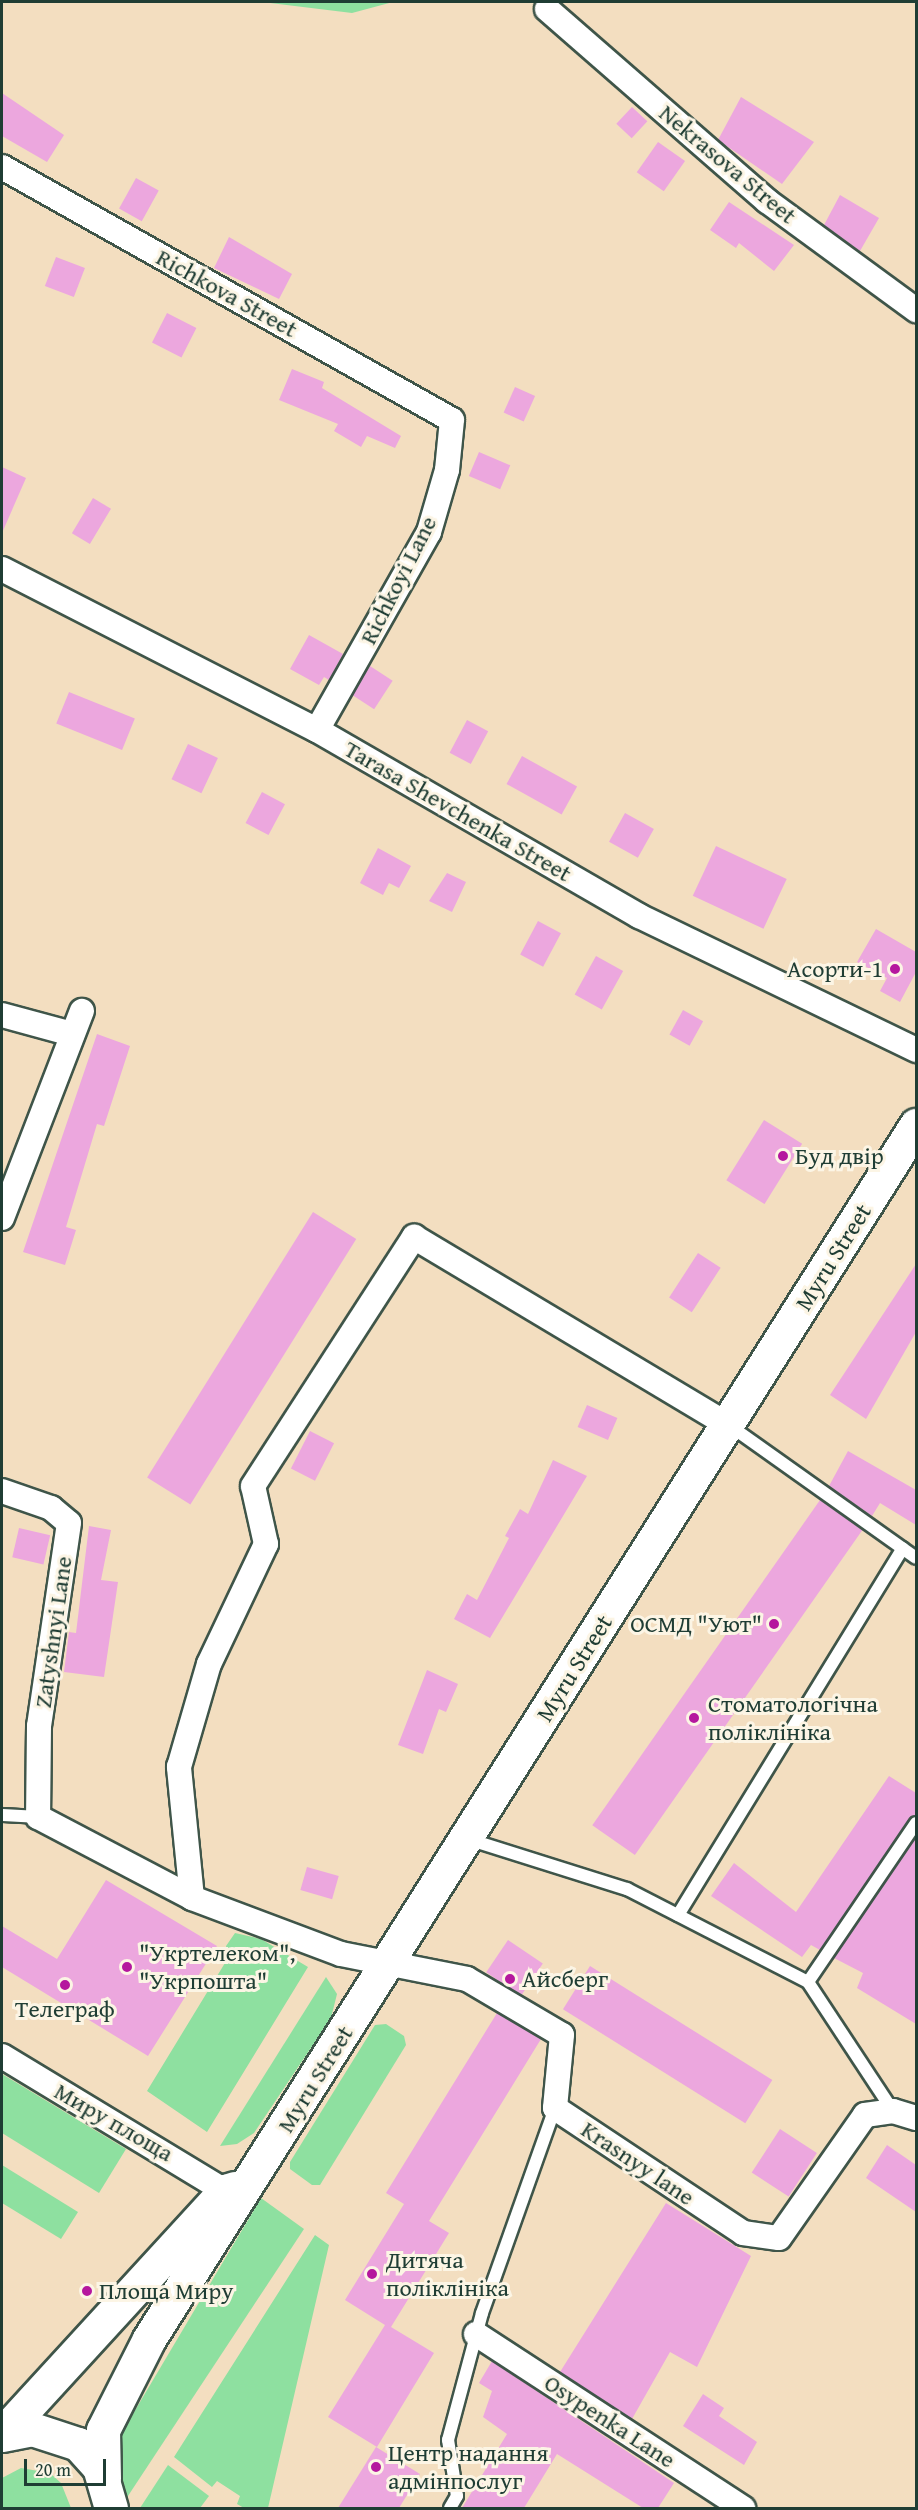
<!DOCTYPE html>
<html>
<head>
<meta charset="utf-8">
<style>
  body { margin:0 }
  #map { position:relative; width:918px; height:2510px; overflow:hidden; background:#f3dec0; font-family:"Gentium Book Plus",serif }
  div>[style] { position:absolute }
  .green>* { inset:0; background:#8ee0a0 }
  .building>* { inset:0; background:#eca7de; transform-origin:0 0 }
  .roads { filter:drop-shadow(2px 0 #3f5549) drop-shadow(-2px 0 #3f5549) drop-shadow(0 2px #3f5549) drop-shadow(0 -2px #3f5549) }
  .lane>* { height:12px; margin:-6px; padding:0 6px; transform-origin:6px; border-radius:6px; background:#fff }
  .street>* { height:24px; margin:-12px; padding:0 12px; transform-origin:12px; border-radius:12px; background:#fff }
  .secondary>* { height:33px; margin:-16.5px; padding:0 16.5px; transform-origin:16.5px; border-radius:16.5px; background:#fff }
  .dots>* { width:16px; height:16px; translate:-50% -50%; box-sizing:border-box; border:3px solid #fcf5e5; border-radius:50% }
  span { translate:-50% -50%; white-space:nowrap; text-align:center; line-height:1.15; -webkit-text-stroke:6px #fcf5e5; paint-order:stroke }
  .street-label { font-size:24px; color:#1f3d34 }
  .poi-label { font-size:24px; color:#1f3d34 }
  .right { translate:-100% -50%; text-align:right }
  .left { translate:0 -50%; text-align:left }
  .frame { position:absolute; inset:0; border:3px solid #1f3d34; pointer-events:none }
  .scale { position:absolute; left:24px; top:2459px; width:82px; height:27px; box-sizing:border-box; border:3px solid #1f3d34; border-top:0; padding-left:8px; font-size:18px; line-height:21px; white-space:nowrap; color:#1f3d34; -webkit-text-stroke:4px #fcf5e5; paint-order:stroke }
</style>
</head>
<body>
<div id="map">
  <div class="green">
    <div style="clip-path:polygon(262px 2px,393px 2px,352px 13px)"></div>
    <div style="clip-path:polygon(235px 1933px,261px 1939px,308px 1967px,207px 2132px,147px 2091px,228px 1958px,226px 1946px)"></div>
    <div style="clip-path:polygon(326px 1977px,337px 1994px,331px 2018px,254px 2133px,237px 2144px,220px 2146px)"></div>
    <div style="clip-path:polygon(386px 2024px,404px 2036px,406px 2045px,320px 2185px,312px 2185px,290px 2169px,290px 2162px,375px 2025px)"></div>
    <div style="clip-path:polygon(2px 2074px,126px 2149px,99px 2193px,2px 2133px)"></div>
    <div style="clip-path:polygon(2px 2165px,78px 2212px,61px 2239px,2px 2203px)"></div>
    <div style="clip-path:polygon(261px 2198px,304px 2229px,124px 2502px,121px 2434px)"></div>
    <div style="clip-path:polygon(315px 2235px,329px 2245px,268px 2508px,244px 2508px,237px 2504px,240px 2496px,217px 2481px,212px 2487px,174px 2457px)"></div>
    <div style="clip-path:polygon(168px 2465px,209px 2496px,200px 2508px,140px 2508px)"></div>
    <div style="clip-path:polygon(21px 2468px,50px 2473px,61px 2483px,71px 2508px,2px 2508px,2px 2478px)"></div>
  </div>
  <div class="building">
    <div style="clip-path:polygon(2px 93px,64px 135px,47px 162px,2px 136px)"></div>
    <div style="clip-path:polygon(741px 97px,814px 142px,782px 184px,718px 140px)"></div>
    <div style="left:632px;top:107px;width:21px;height:23px;rotate:43deg"></div>
    <div style="left:658px;top:142px;width:33px;height:37px;rotate:35deg"></div>
    <div style="left:136px;top:178px;width:26px;height:35px;rotate:29deg"></div>
    <div style="clip-path:polygon(840px 195px,879px 218px,860px 251px,824px 225px)"></div>
    <div style="clip-path:polygon(729px 202px,794px 245px,774px 271px,739px 243px,736px 248px,710px 230px)"></div>
    <div style="clip-path:polygon(229px 237px,292px 274px,279px 299px,214px 268px)"></div>
    <div style="left:56px;top:257px;width:31px;height:31px;rotate:21deg"></div>
    <div style="left:167px;top:313px;width:33px;height:33px;rotate:27deg"></div>
    <div style="clip-path:polygon(292px 369px,324px 382px,322px 388px,401px 436px,395px 448px,367px 436px,361px 447px,334px 431px,338px 424px,279px 400px)"></div>
    <div style="left:515px;top:387px;width:22px;height:28px;rotate:24deg"></div>
    <div style="left:479px;top:452px;width:34px;height:26px;rotate:23deg"></div>
    <div style="clip-path:polygon(2px 467px,26px 478px,2px 533px)"></div>
    <div style="left:93px;top:498px;width:21px;height:41px;rotate:31deg"></div>
    <div style="clip-path:polygon(309px 635px,343px 654px,329px 680px,324px 677px,319px 685px,290px 669px)"></div>
    <div style="left:370px;top:666px;width:27px;height:34px;rotate:33deg"></div>
    <div style="left:69px;top:692px;width:71px;height:34px;rotate:22deg"></div>
    <div style="left:467px;top:720px;width:24px;height:37px;rotate:28deg"></div>
    <div style="left:188px;top:744px;width:33px;height:39px;rotate:25deg"></div>
    <div style="left:522px;top:756px;width:63px;height:32px;rotate:29deg"></div>
    <div style="left:262px;top:792px;width:26px;height:35px;rotate:28deg"></div>
    <div style="left:625px;top:813px;width:33px;height:33px;rotate:29deg"></div>
    <div style="left:716px;top:846px;width:78px;height:55px;rotate:25deg"></div>
    <div style="clip-path:polygon(378px 848px,411px 866px,399px 888px,389px 883px,383px 895px,360px 883px)"></div>
    <div style="clip-path:polygon(447px 873px,466px 882px,452px 912px,429px 901px)"></div>
    <div style="left:538px;top:921px;width:26px;height:38px;rotate:28deg"></div>
    <div style="clip-path:polygon(876px 929px,916px 952px,916px 972px,900px 1002px,880px 991px,887px 978px,857px 962px)"></div>
    <div style="left:596px;top:956px;width:31px;height:44px;rotate:29deg"></div>
    <div style="left:683px;top:1010px;width:23px;height:28px;rotate:29deg"></div>
    <div style="clip-path:polygon(97px 1034px,130px 1046px,104px 1126px,97px 1124px,66px 1227px,76px 1230px,65px 1265px,23px 1252px)"></div>
    <div style="left:764px;top:1120px;width:45px;height:71px;rotate:32deg"></div>
    <div style="left:313px;top:1212px;width:51px;height:313px;rotate:32deg"></div>
    <div style="left:698px;top:1253px;width:27px;height:53px;rotate:33deg"></div>
    <div style="clip-path:polygon(916px 1264px,916px 1332px,866px 1419px,830px 1395px)"></div>
    <div style="left:587px;top:1405px;width:33px;height:24px;rotate:23deg"></div>
    <div style="left:310px;top:1431px;width:27px;height:42px;rotate:27deg"></div>
    <div style="clip-path:polygon(848px 1451px,916px 1490px,916px 1525px,880px 1503px,872px 1516px,829px 1486px)"></div>
    <div style="clip-path:polygon(553px 1460px,587px 1476px,490px 1638px,454px 1619px,467px 1594px,477px 1600px,509px 1538px,505px 1536px,520px 1509px,528px 1514px)"></div>
    <div style="left:820px;top:1500px;width:52px;height:397px;rotate:35deg"></div>
    <div style="clip-path:polygon(89px 1526px,111px 1530px,101px 1580px,118px 1582px,104px 1677px,64px 1672px,69px 1632px,76px 1633px)"></div>
    <div style="left:19px;top:1528px;width:32px;height:30px;rotate:13deg"></div>
    <div style="clip-path:polygon(427px 1670px,458px 1684px,446px 1712px,439px 1709px,423px 1754px,398px 1745px)"></div>
    <div style="clip-path:polygon(889px 1776px,916px 1793px,916px 1815px,820px 1950px,811px 1945px,802px 1957px,711px 1896px,734px 1863px,796px 1912px)"></div>
    <div style="clip-path:polygon(916px 1837px,916px 2024px,857px 1988px,863px 1973px,834px 1958px)"></div>
    <div style="left:307px;top:1867px;width:33px;height:24px;rotate:16deg"></div>
    <div style="clip-path:polygon(106px 1880px,217px 1946px,148px 2056px,2px 1967px,2px 1926px,57px 1959px)"></div>
    <div style="left:508px;top:1940px;width:42px;height:39px;rotate:34deg"></div>
    <div style="left:590px;top:1966px;width:215px;height:51px;rotate:32deg"></div>
    <div style="clip-path:polygon(497px 2013px,541px 2039px,429px 2221px,449px 2233px,391px 2327px,434px 2353px,377px 2447px,328px 2417px,385px 2325px,345px 2300px,404px 2204px,386px 2193px)"></div>
    <div style="left:780px;top:2129px;width:44px;height:52px;rotate:33deg"></div>
    <div style="clip-path:polygon(887px 2145px,916px 2165px,916px 2212px,866px 2178px)"></div>
    <div style="clip-path:polygon(666px 2203px,751px 2256px,697px 2367px,670px 2352px,632px 2419px,560px 2372px)"></div>
    <div style="clip-path:polygon(492px 2361px,674px 2483px,658px 2508px,643px 2508px,557px 2454px,524px 2508px,462px 2508px,507px 2434px,483px 2417px,492px 2391px,479px 2383px)"></div>
    <div style="clip-path:polygon(703px 2394px,724px 2408px,719px 2416px,757px 2442px,744px 2465px,683px 2426px)"></div>
    <div style="clip-path:polygon(376px 2447px,420px 2474px,399px 2508px,338px 2508px)"></div>
  </div>
  <div class="roads">
    <div class="lane">
      <div style="left:729px;top:1425px;width:229px;rotate:35.4deg"></div>
      <div style="left:2px;top:1815px;width:36px;rotate:3deg"></div>
      <div style="left:468px;top:1839px;width:167px;rotate:17.5deg"></div>
      <div style="left:627px;top:1889px;width:203px;rotate:27.2deg"></div>
      <div style="left:808px;top:1982px;width:154px;rotate:56.6deg"></div>
      <div style="left:678px;top:1915px;width:430px;rotate:-58.5deg"></div>
      <div style="left:808px;top:1982px;width:192px;rotate:-55.8deg"></div>
      <div style="left:450px;top:2508px;width:14px;rotate:-60deg"></div>
      <div style="left:457px;top:2496px;width:57px;rotate:-99.1deg"></div>
      <div style="left:448px;top:2440px;width:131px;rotate:-75deg"></div>
      <div style="left:482px;top:2313px;width:218px;rotate:-70.4deg"></div>
    </div>
    <div class="street">
      <div style="left:547px;top:9px;width:292px;rotate:41.1deg"></div>
      <div style="left:767px;top:201px;width:185px;rotate:36.2deg"></div>
      <div style="left:2px;top:167px;width:516px;rotate:29.35deg"></div>
      <div style="left:452px;top:420px;width:50px;rotate:95.7deg"></div>
      <div style="left:447px;top:470px;width:65px;rotate:106.2deg"></div>
      <div style="left:429px;top:532px;width:227px;rotate:119.5deg"></div>
      <div style="left:2px;top:569px;width:354px;rotate:27.1deg"></div>
      <div style="left:317px;top:730px;width:372px;rotate:30deg"></div>
      <div style="left:639px;top:916px;width:308px;rotate:25.8deg"></div>
      <div style="left:2px;top:1015px;width:73px;rotate:15.2deg"></div>
      <div style="left:2px;top:1218px;width:222px;rotate:-68.9deg"></div>
      <div style="left:2px;top:1491px;width:52px;rotate:19.1deg"></div>
      <div style="left:51px;top:1508px;width:23px;rotate:40deg"></div>
      <div style="left:69px;top:1523px;width:205px;rotate:98.4deg"></div>
      <div style="left:39px;top:1726px;width:91px;rotate:90.6deg"></div>
      <div style="left:38px;top:1817px;width:174px;rotate:27.7deg"></div>
      <div style="left:192px;top:1898px;width:159px;rotate:20.6deg"></div>
      <div style="left:341px;top:1954px;width:128px;rotate:11.2deg"></div>
      <div style="left:467px;top:1979px;width:110px;rotate:30.5deg"></div>
      <div style="left:562px;top:2035px;width:73px;rotate:95.5deg"></div>
      <div style="left:555px;top:2108px;width:226px;rotate:33.6deg"></div>
      <div style="left:743px;top:2233px;width:36px;rotate:8deg"></div>
      <div style="left:779px;top:2238px;width:150px;rotate:-55deg"></div>
      <div style="left:865px;top:2115px;width:28px;rotate:-8deg"></div>
      <div style="left:893px;top:2111px;width:24px;rotate:17deg"></div>
      <div style="left:192px;top:1898px;width:132px;rotate:-95.7deg"></div>
      <div style="left:179px;top:1767px;width:107px;rotate:-73.8deg"></div>
      <div style="left:209px;top:1664px;width:133px;rotate:-64.6deg"></div>
      <div style="left:266px;top:1544px;width:59px;rotate:-102.6deg"></div>
      <div style="left:253px;top:1486px;width:297px;rotate:-57.1deg"></div>
      <div style="left:414px;top:1237px;width:366px;rotate:30.9deg"></div>
      <div style="left:2px;top:2056px;width:261px;rotate:31.2deg"></div>
      <div style="left:476px;top:2334px;width:319px;rotate:33.1deg"></div>
    </div>
    <div class="secondary">
      <div style="left:2px;top:2434px;width:330px;rotate:-47.5deg"></div>
      <div style="left:225px;top:2191px;width:10px;rotate:-17deg"></div>
      <div style="left:2px;top:2435px;width:31px;rotate:-11deg"></div>
      <div style="left:32px;top:2429px;width:48px;rotate:18.1deg"></div>
      <div style="left:78px;top:2444px;width:31px;rotate:48deg"></div>
      <div style="left:99px;top:2467px;width:43px;rotate:73.7deg"></div>
      <div style="left:104px;top:2478px;width:48px;rotate:-91.2deg"></div>
      <div style="left:103px;top:2430px;width:102px;rotate:-63.2deg"></div>
      <div style="left:149px;top:2339px;width:1436px;rotate:-57.72deg"></div>
    </div>
  </div>
  <div class="dots">
    <div style="left:895px;top:969px;background:#b5179e"></div>
    <div style="left:783px;top:1156px;background:#b5179e"></div>
    <div style="left:774px;top:1624px;background:#b5179e"></div>
    <div style="left:694px;top:1718px;background:#b5179e"></div>
    <div style="left:127px;top:1967px;background:#b5179e"></div>
    <div style="left:510px;top:1979px;background:#b5179e"></div>
    <div style="left:65px;top:1985px;background:#b5179e"></div>
    <div style="left:372px;top:2274px;background:#b5179e"></div>
    <div style="left:87px;top:2291px;background:#b5179e"></div>
    <div style="left:376px;top:2467px;background:#b5179e"></div>
  </div>
  <div class="street-label">
    <span style="left:728px;top:164px;rotate:40deg">Nekrasova Street</span>
    <span style="left:227px;top:293px;rotate:29deg">Richkova Street</span>
    <span style="left:398px;top:580px;rotate:-63deg">Richkoyi Lane</span>
    <span style="left:458px;top:811px;rotate:30deg">Tarasa Shevchenka Street</span>
    <span style="left:833px;top:1257px;rotate:-58deg">Myru Street</span>
    <span style="left:53px;top:1632px;rotate:-82deg">Zatyshnyi Lane</span>
    <span style="left:574px;top:1668px;rotate:-58deg">Myru Street</span>
    <span style="left:315px;top:2079px;rotate:-58deg">Myru Street</span>
    <span style="left:114px;top:2122px;rotate:30deg">Миру площа</span>
    <span style="left:638px;top:2163px;rotate:34deg">Krasnyy lane</span>
    <span style="left:610px;top:2421px;rotate:33deg">Osypenka Lane</span>
  </div>
  <div class="poi-label">
    <span class="right" style="left:883px;top:969px">Асорти-1</span>
    <span class="left" style="left:795px;top:1156px">Буд двір</span>
    <span class="right" style="left:762px;top:1624px">ОСМД "Уют"</span>
    <span class="left" style="left:708px;top:1718px">Стоматологічна<br>поліклініка</span>
    <span class="left" style="left:139px;top:1967px">"Укртелеком",<br>"Укрпошта"</span>
    <span class="left" style="left:522px;top:1979px">Айсберг</span>
    <span style="left:65px;top:2009px">Телеграф</span>
    <span class="left" style="left:386px;top:2274px">Дитяча<br>поліклініка</span>
    <span class="left" style="left:99px;top:2291px">Площа Миру</span>
    <span class="left" style="left:388px;top:2467px">Центр надання<br>адмінпослуг</span>
  </div>
  <div class="frame"></div>
  <div class="scale">20 m</div>
</div>
</body>
</html>
